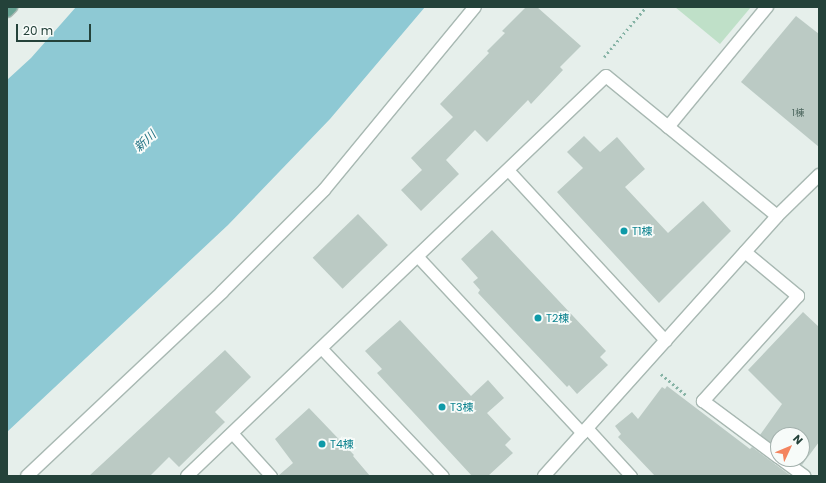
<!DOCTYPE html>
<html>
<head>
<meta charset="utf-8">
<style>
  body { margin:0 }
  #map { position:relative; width:826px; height:483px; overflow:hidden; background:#e6efeb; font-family:Poppins,"Noto Sans JP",sans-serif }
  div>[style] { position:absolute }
  .green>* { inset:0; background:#bfe0c8 }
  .water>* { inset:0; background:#8ec9d4 }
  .building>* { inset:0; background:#bbcac4; transform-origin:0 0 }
  .path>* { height:2.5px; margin-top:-1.25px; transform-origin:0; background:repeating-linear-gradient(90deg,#86b3a5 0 2px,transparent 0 5px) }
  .roads { filter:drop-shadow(1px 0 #a8b8b2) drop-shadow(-1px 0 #a8b8b2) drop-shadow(0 1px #a8b8b2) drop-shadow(0 -1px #a8b8b2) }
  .lane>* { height:11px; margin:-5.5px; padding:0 5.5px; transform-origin:5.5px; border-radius:5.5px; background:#fff }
  .street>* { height:12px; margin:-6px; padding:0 6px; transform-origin:6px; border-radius:6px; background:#fff }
  .primary>* { height:12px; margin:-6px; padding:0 6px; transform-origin:6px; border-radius:6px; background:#6aa596 }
  .dots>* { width:11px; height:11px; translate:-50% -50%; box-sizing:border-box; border:2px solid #f7fbf9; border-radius:50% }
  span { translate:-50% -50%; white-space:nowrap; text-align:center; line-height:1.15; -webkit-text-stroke:3.5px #f7fbf9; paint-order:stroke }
  .number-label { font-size:9px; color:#4a645c }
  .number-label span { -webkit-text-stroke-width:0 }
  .culture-label { font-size:11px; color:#0d838f }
  .left { translate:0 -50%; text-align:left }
  .water-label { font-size:12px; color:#1c6f80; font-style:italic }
  .frame { position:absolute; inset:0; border:8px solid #24423a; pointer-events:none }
  .north { position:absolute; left:770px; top:427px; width:40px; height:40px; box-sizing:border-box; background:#f7fbf9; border:1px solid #a3b1ad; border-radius:50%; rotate:46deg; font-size:11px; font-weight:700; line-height:16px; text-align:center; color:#24423a }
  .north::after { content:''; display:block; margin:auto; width:14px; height:18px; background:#f4845f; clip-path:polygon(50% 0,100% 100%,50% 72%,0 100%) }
  .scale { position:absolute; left:16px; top:24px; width:75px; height:18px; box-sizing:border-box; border:2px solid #24423a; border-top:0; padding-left:5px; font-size:12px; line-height:14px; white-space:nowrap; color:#24423a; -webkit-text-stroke:3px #f7fbf9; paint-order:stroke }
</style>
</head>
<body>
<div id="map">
  <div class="green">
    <div style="clip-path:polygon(675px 7px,751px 7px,720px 44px)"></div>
  </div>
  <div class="water">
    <div style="clip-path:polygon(76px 7px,425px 7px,330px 119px,228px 225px,7px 432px,7px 80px,31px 58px)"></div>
  </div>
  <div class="building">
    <div style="clip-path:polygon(526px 7px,537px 7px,581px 46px,560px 67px,563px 70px,531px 104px,528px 100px,487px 142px,475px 130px,446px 160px,459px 174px,421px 211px,401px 190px,422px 170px,411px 158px,453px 117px,440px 104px,489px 53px,487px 51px,505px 33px,502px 31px)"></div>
    <div style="clip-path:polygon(796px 16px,819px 34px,819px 147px,741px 82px)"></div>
    <div style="clip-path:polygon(584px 136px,600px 152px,617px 137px,645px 169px,625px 187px,668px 233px,703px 201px,731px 231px,659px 303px,557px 192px,583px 168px,567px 152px)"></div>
    <div style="left:358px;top:214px;width:43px;height:63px;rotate:46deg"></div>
    <div style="clip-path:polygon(492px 230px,606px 351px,600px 357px,608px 365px,577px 394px,569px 385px,567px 387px,478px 293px,480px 290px,473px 282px,478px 278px,461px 259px)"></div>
    <div style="clip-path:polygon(803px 312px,819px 327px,819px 442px,802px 465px,794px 459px,802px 459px,802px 435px,778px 435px,778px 448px,760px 435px,782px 404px,748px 370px)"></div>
    <div style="clip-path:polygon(400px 320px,471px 396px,488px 380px,504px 398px,487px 413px,511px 439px,505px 445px,513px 453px,488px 476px,472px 476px,377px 373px,382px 369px,365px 351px)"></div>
    <div style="clip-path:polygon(225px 350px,251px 377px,215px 412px,225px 422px,179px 467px,169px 457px,150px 476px,89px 476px)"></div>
    <div style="clip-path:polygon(667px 386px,750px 449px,752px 447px,791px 476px,655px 476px,618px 437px,621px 434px,615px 426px,632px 412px,638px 419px,662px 387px,665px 389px)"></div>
    <div style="clip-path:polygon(309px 408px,354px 455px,353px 456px,370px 476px,278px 476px,293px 463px,275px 439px)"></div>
  </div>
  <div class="path">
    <div style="left:604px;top:57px;width:65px;rotate:-50deg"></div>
    <div style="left:661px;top:374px;width:33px;rotate:40deg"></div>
  </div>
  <div class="roads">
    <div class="lane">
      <div style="left:509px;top:171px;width:231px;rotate:47.3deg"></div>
      <div style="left:418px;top:257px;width:241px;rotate:47deg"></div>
      <div style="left:322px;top:349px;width:175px;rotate:46.4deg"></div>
      <div style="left:587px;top:428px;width:65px;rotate:47.5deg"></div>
      <div style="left:232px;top:433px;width:58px;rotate:47.8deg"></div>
    </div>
    <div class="street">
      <div style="left:668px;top:127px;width:156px;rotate:-50.5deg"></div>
      <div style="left:745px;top:252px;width:69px;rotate:39.7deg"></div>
      <div style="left:798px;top:296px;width:142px;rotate:132.1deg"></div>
      <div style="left:703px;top:401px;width:94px;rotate:36.7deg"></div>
      <div style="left:781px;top:459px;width:29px;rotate:36deg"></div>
      <div style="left:27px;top:476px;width:268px;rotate:-43.3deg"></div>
      <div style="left:222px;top:292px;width:144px;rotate:-45deg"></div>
      <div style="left:324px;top:190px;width:237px;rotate:-50.5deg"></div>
      <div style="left:187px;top:476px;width:579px;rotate:-43.67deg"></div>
      <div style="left:606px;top:76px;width:221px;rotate:39.3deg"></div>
      <div style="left:544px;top:476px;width:349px;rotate:-48.1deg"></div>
      <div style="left:777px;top:216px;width:59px;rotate:-44.3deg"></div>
    </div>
    <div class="primary">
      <div style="left:7px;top:11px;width:6px;rotate:-45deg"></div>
    </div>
  </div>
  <div class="dots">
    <div style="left:624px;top:231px;background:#0f9aa8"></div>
    <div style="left:538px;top:318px;background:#0f9aa8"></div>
    <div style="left:442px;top:407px;background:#0f9aa8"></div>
    <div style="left:322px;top:444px;background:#0f9aa8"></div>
  </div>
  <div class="number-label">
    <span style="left:798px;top:113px">1棟</span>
  </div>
  <div class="culture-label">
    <span class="left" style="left:632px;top:231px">T1棟</span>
    <span class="left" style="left:546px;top:318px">T2棟</span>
    <span class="left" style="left:450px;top:407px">T3棟</span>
    <span class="left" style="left:330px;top:444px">T4棟</span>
  </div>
  <div class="water-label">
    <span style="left:145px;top:141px;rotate:-43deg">新川</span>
  </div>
  <div class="frame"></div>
  <div class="north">N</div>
  <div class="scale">20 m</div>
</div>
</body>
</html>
